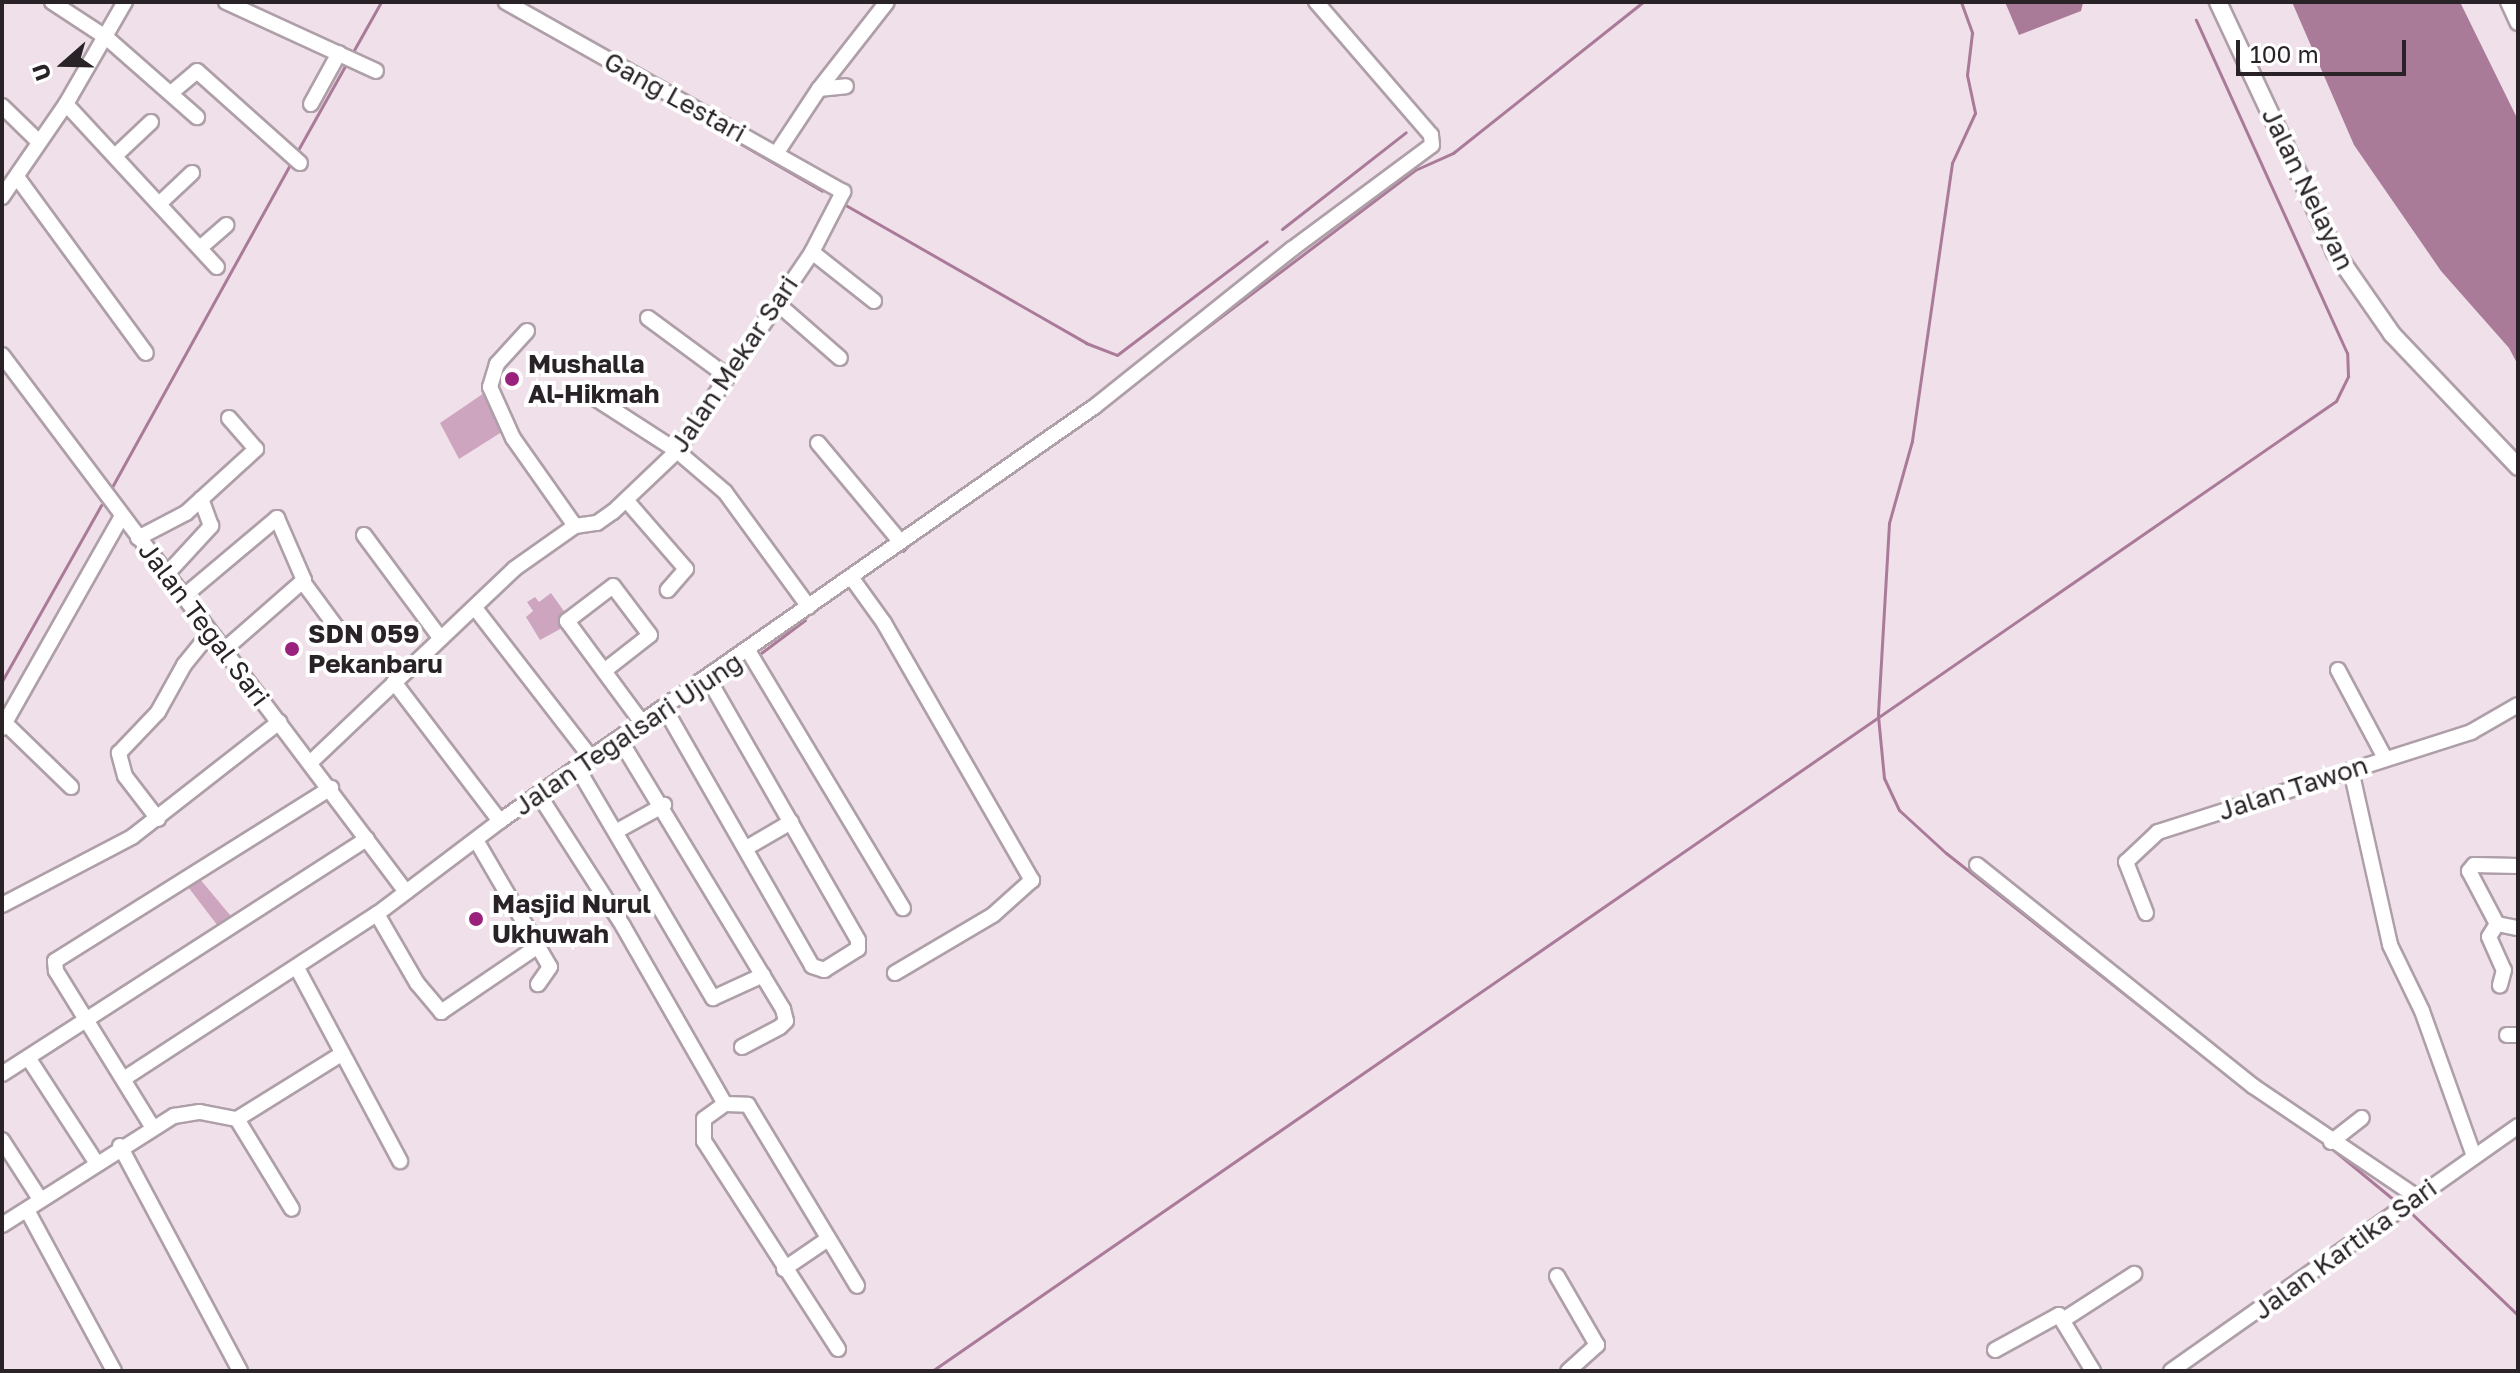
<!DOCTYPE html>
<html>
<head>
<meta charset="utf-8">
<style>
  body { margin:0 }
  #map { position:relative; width:2520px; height:1373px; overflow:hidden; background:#f0e0ea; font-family:"Golos Text",sans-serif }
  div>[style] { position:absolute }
  .green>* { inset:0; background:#cea5bf }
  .water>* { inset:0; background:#aa7b99 }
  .stream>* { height:3px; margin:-1.5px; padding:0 1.5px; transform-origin:1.5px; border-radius:1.5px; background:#aa7b99 }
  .roads { filter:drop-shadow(2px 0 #ae9fa8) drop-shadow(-2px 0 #ae9fa8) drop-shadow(0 2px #ae9fa8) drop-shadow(0 -2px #ae9fa8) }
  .minor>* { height:14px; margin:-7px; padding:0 7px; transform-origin:7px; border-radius:7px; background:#fff }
  .major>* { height:16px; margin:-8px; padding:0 8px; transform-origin:8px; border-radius:8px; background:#fff }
  .dots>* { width:22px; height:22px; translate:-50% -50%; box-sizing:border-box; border:4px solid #fff; border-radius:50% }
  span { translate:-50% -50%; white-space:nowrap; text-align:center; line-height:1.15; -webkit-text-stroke:8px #fff; paint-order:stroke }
  .street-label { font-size:26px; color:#292327 }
  .poi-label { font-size:26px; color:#292327; font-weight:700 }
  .left { translate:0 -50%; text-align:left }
  .frame { position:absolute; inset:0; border:4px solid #292327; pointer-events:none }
  .north { position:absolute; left:24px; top:24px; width:80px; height:80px; -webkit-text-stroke:6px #fff; paint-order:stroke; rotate:250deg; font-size:22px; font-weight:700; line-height:32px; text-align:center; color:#292327 }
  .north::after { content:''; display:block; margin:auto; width:28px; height:36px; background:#292327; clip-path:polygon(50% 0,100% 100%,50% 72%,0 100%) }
  .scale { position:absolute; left:2236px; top:40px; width:170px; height:36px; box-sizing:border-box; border:4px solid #292327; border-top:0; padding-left:10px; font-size:24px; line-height:28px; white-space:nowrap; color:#292327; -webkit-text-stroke:6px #fff; paint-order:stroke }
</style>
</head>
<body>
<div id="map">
  <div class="green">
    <div style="clip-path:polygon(487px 391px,505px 430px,459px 459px,440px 423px)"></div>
    <div style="clip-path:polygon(551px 593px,566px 614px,562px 628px,540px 640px,526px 617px,533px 611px,527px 602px,535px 597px,539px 602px)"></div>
    <div style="clip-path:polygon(199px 878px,235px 921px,221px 930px,185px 883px)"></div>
  </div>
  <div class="water">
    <div style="clip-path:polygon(2005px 2px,2083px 2px,2083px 3px,2081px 11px,2019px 35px)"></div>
    <div style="clip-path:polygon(2292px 2px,2460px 2px,2518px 120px,2518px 365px,2509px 348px,2441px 271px,2354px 145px)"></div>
  </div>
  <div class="stream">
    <div style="left:1961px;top:2px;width:33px;rotate:70deg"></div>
    <div style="left:1972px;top:33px;width:42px;rotate:96.8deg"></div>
    <div style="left:1967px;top:75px;width:39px;rotate:78deg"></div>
    <div style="left:1975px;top:113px;width:55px;rotate:114.7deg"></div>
    <div style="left:1952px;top:163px;width:281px;rotate:98.2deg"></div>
    <div style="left:1912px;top:441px;width:85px;rotate:105.7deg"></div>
    <div style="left:1889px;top:523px;width:193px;rotate:93.3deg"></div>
    <div style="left:1878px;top:716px;width:62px;rotate:84.5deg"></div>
    <div style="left:1884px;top:778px;width:35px;rotate:65deg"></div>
    <div style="left:1899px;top:810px;width:64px;rotate:42.5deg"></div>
    <div style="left:1946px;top:853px;width:337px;rotate:38.3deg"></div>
    <div style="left:354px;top:50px;width:55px;rotate:-60.6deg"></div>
    <div style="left:636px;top:83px;width:215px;rotate:30.1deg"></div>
    <div style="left:298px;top:150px;width:96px;rotate:-60.8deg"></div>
    <div style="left:842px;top:203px;width:281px;rotate:29.8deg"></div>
    <div style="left:1086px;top:343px;width:33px;rotate:21deg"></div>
    <div style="left:1117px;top:355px;width:188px;rotate:-37.2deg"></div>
    <div style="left:1282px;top:229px;width:157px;rotate:-38deg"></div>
    <div style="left:1161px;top:362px;width:318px;rotate:-37.1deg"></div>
    <div style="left:1415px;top:170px;width:42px;rotate:-24.1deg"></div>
    <div style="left:1453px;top:153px;width:243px;rotate:-38.5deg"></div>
    <div style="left:112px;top:487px;width:367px;rotate:-61.1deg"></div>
    <div style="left:903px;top:551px;width:13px;rotate:-45deg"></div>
    <div style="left:761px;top:653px;width:55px;rotate:-36.9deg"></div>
    <div style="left:2px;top:681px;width:202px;rotate:-60.6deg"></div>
    <div style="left:720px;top:682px;width:31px;rotate:-36deg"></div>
    <div style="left:2308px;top:1132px;width:21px;rotate:35deg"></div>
    <div style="left:2331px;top:1148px;width:88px;rotate:39.5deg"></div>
    <div style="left:2409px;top:1211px;width:151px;rotate:43.7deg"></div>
    <div style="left:932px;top:1371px;width:1706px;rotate:-34.64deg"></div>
    <div style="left:2336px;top:401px;width:28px;rotate:-64deg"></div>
    <div style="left:2348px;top:376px;width:23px;rotate:-92deg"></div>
    <div style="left:2347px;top:353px;width:366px;rotate:-114.4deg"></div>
  </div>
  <div class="roads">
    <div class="minor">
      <div style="left:52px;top:2px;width:66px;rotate:33.2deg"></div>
      <div style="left:107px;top:38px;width:120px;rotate:41.3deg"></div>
      <div style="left:226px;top:2px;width:165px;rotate:24.7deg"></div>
      <div style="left:2508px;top:2px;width:23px;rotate:65deg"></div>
      <div style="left:819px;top:89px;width:27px;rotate:-6deg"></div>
      <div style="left:171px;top:93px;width:34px;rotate:-40deg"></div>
      <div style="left:197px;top:71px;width:138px;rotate:41.8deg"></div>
      <div style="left:66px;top:104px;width:222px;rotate:47.2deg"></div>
      <div style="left:311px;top:104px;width:58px;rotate:-61.2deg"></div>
      <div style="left:2px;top:106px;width:50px;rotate:44.2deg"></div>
      <div style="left:776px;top:154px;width:78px;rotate:-56.5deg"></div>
      <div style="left:819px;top:89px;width:110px;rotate:-52deg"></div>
      <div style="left:116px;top:155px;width:48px;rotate:-43.3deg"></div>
      <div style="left:17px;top:177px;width:218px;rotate:53.8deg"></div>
      <div style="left:2px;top:197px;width:113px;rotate:-55.5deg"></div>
      <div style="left:66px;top:104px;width:118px;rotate:-60deg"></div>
      <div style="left:160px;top:203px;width:44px;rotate:-43.2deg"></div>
      <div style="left:200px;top:248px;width:35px;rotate:-41deg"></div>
      <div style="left:812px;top:252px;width:79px;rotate:38.3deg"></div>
      <div style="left:778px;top:304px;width:82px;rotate:41.1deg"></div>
      <div style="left:648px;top:318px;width:99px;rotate:36.4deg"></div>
      <div style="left:527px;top:331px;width:45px;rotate:132.3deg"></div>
      <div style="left:497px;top:364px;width:24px;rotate:107deg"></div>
      <div style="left:490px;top:387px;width:56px;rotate:65.7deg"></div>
      <div style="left:513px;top:438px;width:108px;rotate:54.8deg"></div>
      <div style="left:2px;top:355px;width:672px;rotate:53.04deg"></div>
      <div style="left:595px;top:398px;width:98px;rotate:32.9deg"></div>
      <div style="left:677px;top:451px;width:63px;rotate:40.5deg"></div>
      <div style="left:725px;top:492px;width:142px;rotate:53.9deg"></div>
      <div style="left:818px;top:443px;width:128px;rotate:50.1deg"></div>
      <div style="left:627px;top:501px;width:90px;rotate:49.1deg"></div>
      <div style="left:686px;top:569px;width:28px;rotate:131deg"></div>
      <div style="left:364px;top:535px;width:129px;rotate:53.5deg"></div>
      <div style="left:138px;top:538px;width:54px;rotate:-27.5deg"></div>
      <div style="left:186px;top:513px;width:95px;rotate:-42.4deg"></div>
      <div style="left:256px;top:449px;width:41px;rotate:-131.1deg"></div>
      <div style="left:166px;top:575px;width:67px;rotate:-47.4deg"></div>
      <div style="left:211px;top:526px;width:29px;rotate:-110deg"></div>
      <div style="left:851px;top:577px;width:57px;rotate:54.3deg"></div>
      <div style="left:884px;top:623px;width:297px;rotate:60.1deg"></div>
      <div style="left:1032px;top:880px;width:52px;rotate:138.1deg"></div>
      <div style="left:993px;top:915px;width:114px;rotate:149.4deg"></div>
      <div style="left:303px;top:582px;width:57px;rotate:53.5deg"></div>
      <div style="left:337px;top:628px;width:14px;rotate:34deg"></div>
      <div style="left:183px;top:597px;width:123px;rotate:-40deg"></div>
      <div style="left:277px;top:518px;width:68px;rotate:66.5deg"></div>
      <div style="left:304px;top:580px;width:106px;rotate:138.8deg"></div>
      <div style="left:475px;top:608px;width:191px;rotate:52.2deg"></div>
      <div style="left:749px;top:652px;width:299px;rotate:59deg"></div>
      <div style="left:2338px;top:670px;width:100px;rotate:61.9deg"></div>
      <div style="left:604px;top:671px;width:58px;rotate:-38deg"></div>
      <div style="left:650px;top:635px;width:61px;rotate:-127.1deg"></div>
      <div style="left:613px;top:586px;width:58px;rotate:142.7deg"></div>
      <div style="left:567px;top:621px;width:128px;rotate:53.6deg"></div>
      <div style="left:394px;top:682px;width:175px;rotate:52.7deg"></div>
      <div style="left:665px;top:709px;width:296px;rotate:60.2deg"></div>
      <div style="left:812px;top:966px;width:13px;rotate:18deg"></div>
      <div style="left:824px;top:970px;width:40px;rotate:-32deg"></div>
      <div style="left:858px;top:949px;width:9px;rotate:-90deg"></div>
      <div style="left:858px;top:940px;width:300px;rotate:-119.8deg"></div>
      <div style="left:5px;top:723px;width:92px;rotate:44.1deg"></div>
      <div style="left:2px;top:728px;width:244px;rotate:-60.5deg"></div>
      <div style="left:620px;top:740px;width:315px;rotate:58.8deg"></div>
      <div style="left:783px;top:1009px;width:12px;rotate:76deg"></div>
      <div style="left:786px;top:1021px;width:8px;rotate:135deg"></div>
      <div style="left:780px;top:1027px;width:43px;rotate:152.2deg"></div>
      <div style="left:312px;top:761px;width:279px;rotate:-43.5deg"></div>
      <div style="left:514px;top:569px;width:75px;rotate:-35.2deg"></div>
      <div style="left:575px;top:526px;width:22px;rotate:-8deg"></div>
      <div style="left:597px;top:523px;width:19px;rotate:-35deg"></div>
      <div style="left:613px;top:512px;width:88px;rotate:-43.6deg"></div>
      <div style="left:677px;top:451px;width:240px;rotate:-55.8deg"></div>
      <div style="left:812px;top:252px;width:68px;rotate:-62.7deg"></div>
      <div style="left:843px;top:192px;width:387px;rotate:-150.6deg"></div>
      <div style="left:578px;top:769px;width:266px;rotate:59.5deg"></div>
      <div style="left:713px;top:998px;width:55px;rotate:-24.7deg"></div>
      <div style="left:2351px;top:770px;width:179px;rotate:77.4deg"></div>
      <div style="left:2390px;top:945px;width:73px;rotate:64.1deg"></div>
      <div style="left:2422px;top:1011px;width:154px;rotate:70.3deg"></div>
      <div style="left:539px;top:795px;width:156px;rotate:57.3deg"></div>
      <div style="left:623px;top:926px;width:205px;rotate:60.2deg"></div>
      <div style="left:158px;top:819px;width:54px;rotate:-127.5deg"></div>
      <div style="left:125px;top:776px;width:24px;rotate:-105deg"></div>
      <div style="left:119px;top:753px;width:57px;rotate:-46.4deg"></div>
      <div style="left:158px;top:712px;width:54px;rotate:-61deg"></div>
      <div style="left:184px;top:665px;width:41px;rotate:-50.9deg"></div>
      <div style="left:617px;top:831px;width:54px;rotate:-29deg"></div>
      <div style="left:476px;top:840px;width:147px;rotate:59.8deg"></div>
      <div style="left:550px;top:967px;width:21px;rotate:125deg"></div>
      <div style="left:748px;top:847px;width:50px;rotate:-30.2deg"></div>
      <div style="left:1977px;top:865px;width:354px;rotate:38.7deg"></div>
      <div style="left:2253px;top:1086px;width:198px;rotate:34.1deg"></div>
      <div style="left:2518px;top:866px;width:44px;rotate:-178.7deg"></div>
      <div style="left:2474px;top:865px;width:8px;rotate:130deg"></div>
      <div style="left:2469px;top:871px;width:60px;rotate:62.2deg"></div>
      <div style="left:2497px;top:924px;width:21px;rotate:11deg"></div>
      <div style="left:2px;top:905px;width:147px;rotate:-27.6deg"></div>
      <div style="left:132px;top:837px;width:187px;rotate:-38deg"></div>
      <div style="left:2146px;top:913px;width:55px;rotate:-111.4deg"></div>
      <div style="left:2126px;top:862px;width:44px;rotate:-43.2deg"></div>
      <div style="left:2158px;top:832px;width:329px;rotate:-17.7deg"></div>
      <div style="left:2471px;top:732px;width:54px;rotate:-29.9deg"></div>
      <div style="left:377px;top:914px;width:80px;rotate:59.9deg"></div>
      <div style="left:417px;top:983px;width:38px;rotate:50deg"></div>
      <div style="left:441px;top:1012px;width:117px;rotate:-34.2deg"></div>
      <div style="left:2497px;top:924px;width:15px;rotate:122deg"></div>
      <div style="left:2489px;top:937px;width:36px;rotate:66deg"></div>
      <div style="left:2504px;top:970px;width:16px;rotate:105deg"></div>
      <div style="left:297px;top:968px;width:219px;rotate:61.9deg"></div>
      <div style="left:2507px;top:1035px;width:11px"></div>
      <div style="left:29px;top:1059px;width:123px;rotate:57deg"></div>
      <div style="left:2px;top:1074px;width:434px;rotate:-32.8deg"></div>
      <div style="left:125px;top:1078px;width:301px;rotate:-33.1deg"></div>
      <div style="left:377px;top:914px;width:154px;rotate:-37.1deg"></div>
      <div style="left:500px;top:821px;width:724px;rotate:-34.88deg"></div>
      <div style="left:1094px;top:407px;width:253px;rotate:-38.6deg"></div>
      <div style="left:1292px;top:249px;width:174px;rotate:-36.6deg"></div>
      <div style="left:1432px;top:145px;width:10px;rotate:-96deg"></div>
      <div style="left:1431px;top:135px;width:176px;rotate:-130.8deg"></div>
      <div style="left:237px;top:1119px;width:105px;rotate:58.6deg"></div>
      <div style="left:153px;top:1128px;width:185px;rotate:-121.7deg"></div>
      <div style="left:56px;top:971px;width:10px;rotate:-96deg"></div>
      <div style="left:55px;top:961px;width:326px;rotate:-32.1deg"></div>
      <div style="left:2px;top:1140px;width:70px;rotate:57.2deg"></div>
      <div style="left:2331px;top:1142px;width:39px;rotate:-38deg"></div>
      <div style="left:120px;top:1146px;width:255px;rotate:61.9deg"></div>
      <div style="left:27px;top:1210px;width:183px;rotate:61.6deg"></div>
      <div style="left:2px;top:1225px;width:204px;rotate:-32.4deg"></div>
      <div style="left:174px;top:1116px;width:26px;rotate:-9deg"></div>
      <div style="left:200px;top:1112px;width:38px;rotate:11deg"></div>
      <div style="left:237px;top:1119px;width:121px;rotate:-31.9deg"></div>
      <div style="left:784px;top:1269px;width:53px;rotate:-34.3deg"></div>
      <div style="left:1557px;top:1276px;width:80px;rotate:59.9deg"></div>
      <div style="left:1597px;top:1345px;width:39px;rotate:138deg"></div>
      <div style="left:2063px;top:1320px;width:85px;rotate:-32.9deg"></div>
      <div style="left:838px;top:1349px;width:247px;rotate:-122.8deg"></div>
      <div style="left:704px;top:1141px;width:22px;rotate:-90deg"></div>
      <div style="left:704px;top:1119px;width:26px;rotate:-36deg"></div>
      <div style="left:725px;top:1104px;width:23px;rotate:2deg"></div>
      <div style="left:748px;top:1105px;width:211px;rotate:58.9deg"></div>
      <div style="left:1995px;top:1350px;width:73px;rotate:-28.7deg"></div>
      <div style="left:2059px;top:1315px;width:66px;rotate:58.7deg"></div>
      <div style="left:2171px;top:1371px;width:425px;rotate:-35.2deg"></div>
    </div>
    <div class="major">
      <div style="left:2218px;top:2px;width:276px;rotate:64.9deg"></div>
      <div style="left:2335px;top:252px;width:100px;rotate:55.2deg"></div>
      <div style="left:2392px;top:334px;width:183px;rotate:46.5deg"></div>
    </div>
  </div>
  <div class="dots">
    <div style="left:512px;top:379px;background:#9a227c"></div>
    <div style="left:292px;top:649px;background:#9a227c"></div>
    <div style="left:476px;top:919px;background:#9a227c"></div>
  </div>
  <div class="street-label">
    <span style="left:675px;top:97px;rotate:29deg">Gang Lestari</span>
    <span style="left:2308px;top:189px;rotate:64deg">Jalan Nelayan</span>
    <span style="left:734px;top:364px;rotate:-56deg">Jalan Mekar Sari</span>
    <span style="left:204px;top:624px;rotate:53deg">Jalan Tegal Sari</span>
    <span style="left:628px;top:734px;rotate:-34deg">Jalan Tegalsari Ujung</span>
    <span style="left:2293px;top:788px;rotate:-18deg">Jalan Tawon</span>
    <span style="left:2345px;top:1249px;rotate:-36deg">Jalan Kartika Sari</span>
  </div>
  <div class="poi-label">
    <span class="left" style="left:528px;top:379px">Mushalla<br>Al-Hikmah</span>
    <span class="left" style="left:308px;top:649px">SDN 059<br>Pekanbaru</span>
    <span class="left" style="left:492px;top:919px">Masjid Nurul<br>Ukhuwah</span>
  </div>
  <div class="frame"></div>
  <div class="north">U</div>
  <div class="scale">100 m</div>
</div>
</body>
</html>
